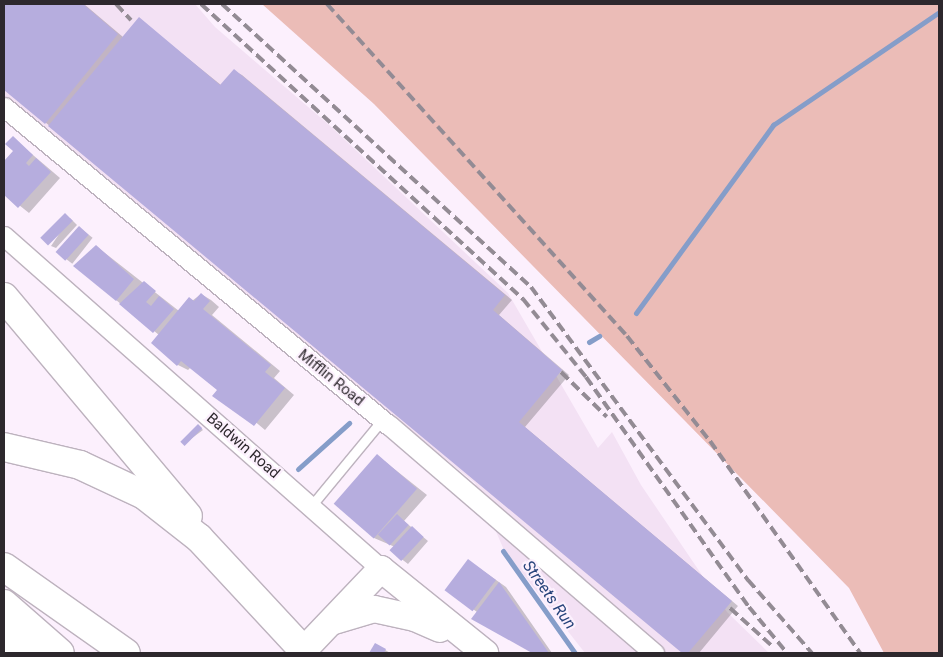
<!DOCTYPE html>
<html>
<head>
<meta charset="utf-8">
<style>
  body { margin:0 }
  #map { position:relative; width:943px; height:657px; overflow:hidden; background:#fcf0fd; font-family:Roboto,sans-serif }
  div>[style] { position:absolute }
  .built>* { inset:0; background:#f3e1f4 }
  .green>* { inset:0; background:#ebbcb7 }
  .shadow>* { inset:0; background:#0003; transform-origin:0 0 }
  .stream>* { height:5px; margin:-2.5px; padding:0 2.5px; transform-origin:2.5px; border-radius:2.5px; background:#859dc9 }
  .building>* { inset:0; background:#b6adde; transform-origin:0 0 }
  .roads { filter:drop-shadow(1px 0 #bdb2be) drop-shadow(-1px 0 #bdb2be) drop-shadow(0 1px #bdb2be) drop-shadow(0 -1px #bdb2be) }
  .service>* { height:9px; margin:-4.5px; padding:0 4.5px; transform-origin:4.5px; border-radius:4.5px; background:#fff }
  .minor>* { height:19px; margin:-9.5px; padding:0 9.5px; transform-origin:9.5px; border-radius:9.5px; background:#fff }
  .secondary>* { height:26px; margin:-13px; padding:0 13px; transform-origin:13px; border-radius:13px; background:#fff }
  .primary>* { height:28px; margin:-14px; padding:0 14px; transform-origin:14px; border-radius:14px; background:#fff }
  .rail>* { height:4px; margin-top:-2px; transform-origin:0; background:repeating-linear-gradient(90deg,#938b94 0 10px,transparent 0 15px) }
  span { translate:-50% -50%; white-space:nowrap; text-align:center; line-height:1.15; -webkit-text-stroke:4.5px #fcf0fd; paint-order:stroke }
  .street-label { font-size:15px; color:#2d282d }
  .water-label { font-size:16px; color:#27447b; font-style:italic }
  .frame { position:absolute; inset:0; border:5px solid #2d282d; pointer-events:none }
</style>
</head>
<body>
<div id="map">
  <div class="built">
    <div style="clip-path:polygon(4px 4px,195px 4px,215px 27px,328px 124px,508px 293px,598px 448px,612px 432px,641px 485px,727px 612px,769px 653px,585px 653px,504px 550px,475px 483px,4px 99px)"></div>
  </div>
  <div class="green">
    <div style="clip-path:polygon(262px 4px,939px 4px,939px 653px,884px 653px,849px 588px,374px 104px)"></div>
  </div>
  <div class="shadow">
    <div style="clip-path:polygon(4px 4px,84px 4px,123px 37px,139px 19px,221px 85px,234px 71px,242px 75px,512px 300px,499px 315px,569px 375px,525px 427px,738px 606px,699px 653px,684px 653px,4px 88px)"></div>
    <div style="clip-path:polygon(13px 138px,60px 178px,29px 213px,4px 193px,4px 163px,15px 151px)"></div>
    <div style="clip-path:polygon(70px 218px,77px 225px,56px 248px,51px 246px)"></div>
    <div style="left:80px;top:228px;width:16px;height:33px;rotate:38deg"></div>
    <div style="clip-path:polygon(96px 246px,179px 311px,201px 294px,211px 300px,219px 307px,212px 315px,280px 371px,274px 378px,294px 395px,265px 430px,191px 367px,188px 370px,178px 365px,159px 335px,116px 300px)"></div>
    <div style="clip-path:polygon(200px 427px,203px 430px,184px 444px)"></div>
    <div style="clip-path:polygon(378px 456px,427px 495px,404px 521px,428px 541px,408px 564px,391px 551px,395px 547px,374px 538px)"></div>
    <div style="clip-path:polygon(475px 565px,506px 587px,552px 653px,534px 653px,473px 618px,477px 612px,447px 590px)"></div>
    <div style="clip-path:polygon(376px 644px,390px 653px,370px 653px)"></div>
  </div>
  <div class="stream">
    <div style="left:636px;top:313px;width:233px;rotate:-53.9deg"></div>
    <div style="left:773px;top:125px;width:201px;rotate:-34.2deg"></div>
    <div style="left:589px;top:342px;width:12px;rotate:-31deg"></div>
    <div style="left:298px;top:469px;width:69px;rotate:-42deg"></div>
    <div style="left:503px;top:551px;width:125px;rotate:54.8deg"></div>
  </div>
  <div class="building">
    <div style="clip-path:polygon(4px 4px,83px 4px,118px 34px,45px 124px,4px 90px)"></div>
    <div style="clip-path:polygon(139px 17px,220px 85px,234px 69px,505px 295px,493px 310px,562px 370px,519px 422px,732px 601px,688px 653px,682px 653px,48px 126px)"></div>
    <div style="clip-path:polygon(13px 136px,33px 155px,26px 163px,29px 166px,36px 158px,51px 172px,18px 208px,4px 195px,4px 161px,13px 151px,5px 144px)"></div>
    <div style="left:65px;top:213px;width:11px;height:35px;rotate:45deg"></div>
    <div style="left:79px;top:226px;width:13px;height:35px;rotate:42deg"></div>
    <div style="clip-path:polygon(96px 245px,134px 279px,116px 301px,73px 266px)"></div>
    <div style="clip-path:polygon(144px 281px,156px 291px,146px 302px,151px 306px,159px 296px,174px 309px,153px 333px,119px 304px)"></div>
    <div style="clip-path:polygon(201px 293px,210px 301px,203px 309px,271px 365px,265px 372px,285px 388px,254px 426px,212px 396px,217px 390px,181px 361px,177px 366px,151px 343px,189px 297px,194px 301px)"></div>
    <div style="left:198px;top:424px;width:6px;height:25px;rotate:45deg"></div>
    <div style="left:377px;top:454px;width:53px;height:66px;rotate:41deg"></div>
    <div style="left:397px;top:514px;width:16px;height:28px;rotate:43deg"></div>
    <div style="left:412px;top:526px;width:16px;height:33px;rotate:43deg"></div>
    <div style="left:468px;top:559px;width:35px;height:39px;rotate:37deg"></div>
    <div style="clip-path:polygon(499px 582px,549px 653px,532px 653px,471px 619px)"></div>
    <div style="clip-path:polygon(375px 643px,386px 649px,384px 653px,369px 653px)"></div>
  </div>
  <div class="roads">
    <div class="service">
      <div style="left:312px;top:505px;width:110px;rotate:-50.5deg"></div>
    </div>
    <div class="minor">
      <div style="left:4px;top:107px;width:499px;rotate:39.6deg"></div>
      <div style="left:389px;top:425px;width:350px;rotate:40.7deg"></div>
      <div style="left:4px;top:236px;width:503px;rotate:41.45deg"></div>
    </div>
    <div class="secondary">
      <div style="left:334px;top:621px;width:42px;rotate:-16.7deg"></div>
      <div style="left:374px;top:609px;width:42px;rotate:12.4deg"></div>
      <div style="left:415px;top:618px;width:27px;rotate:24deg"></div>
      <div style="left:301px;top:653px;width:116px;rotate:-46.4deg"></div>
      <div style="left:381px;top:569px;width:134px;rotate:38.9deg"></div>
    </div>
    <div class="primary">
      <div style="left:4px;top:297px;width:286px;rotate:50deg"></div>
      <div style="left:4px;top:447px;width:78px;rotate:13.3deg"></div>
      <div style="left:80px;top:465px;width:71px;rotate:25.1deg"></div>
      <div style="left:144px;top:495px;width:70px;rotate:38deg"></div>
      <div style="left:199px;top:538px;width:157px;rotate:47.1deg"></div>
      <div style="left:4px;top:567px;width:149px;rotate:35.2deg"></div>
      <div style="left:4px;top:604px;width:74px;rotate:41.2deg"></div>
      <div style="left:4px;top:636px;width:30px;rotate:34deg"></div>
    </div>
  </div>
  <div class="rail">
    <div style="left:116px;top:4px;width:22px;rotate:47deg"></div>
    <div style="left:201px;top:4px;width:437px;rotate:42.5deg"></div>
    <div style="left:523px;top:299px;width:100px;rotate:51.1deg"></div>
    <div style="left:586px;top:377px;width:282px;rotate:54.7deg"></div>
    <div style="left:749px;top:607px;width:60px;rotate:50.4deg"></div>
    <div style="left:222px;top:4px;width:419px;rotate:42.5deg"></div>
    <div style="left:531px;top:287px;width:365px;rotate:53.5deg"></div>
    <div style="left:748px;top:580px;width:97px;rotate:48.8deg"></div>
    <div style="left:327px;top:4px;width:447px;rotate:47.9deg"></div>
    <div style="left:627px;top:336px;width:134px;rotate:51.7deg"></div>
    <div style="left:710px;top:441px;width:260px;rotate:54.7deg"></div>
    <div style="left:561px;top:372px;width:64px;rotate:44.4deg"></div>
    <div style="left:730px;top:608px;width:55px;rotate:42.1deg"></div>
  </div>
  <div class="street-label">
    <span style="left:331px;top:378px;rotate:39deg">Mifflin Road</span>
    <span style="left:243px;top:446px;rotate:41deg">Baldwin Road</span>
  </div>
  <div class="water-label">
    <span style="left:549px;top:595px;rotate:55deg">Streets Run</span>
  </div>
  <div class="frame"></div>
</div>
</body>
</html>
